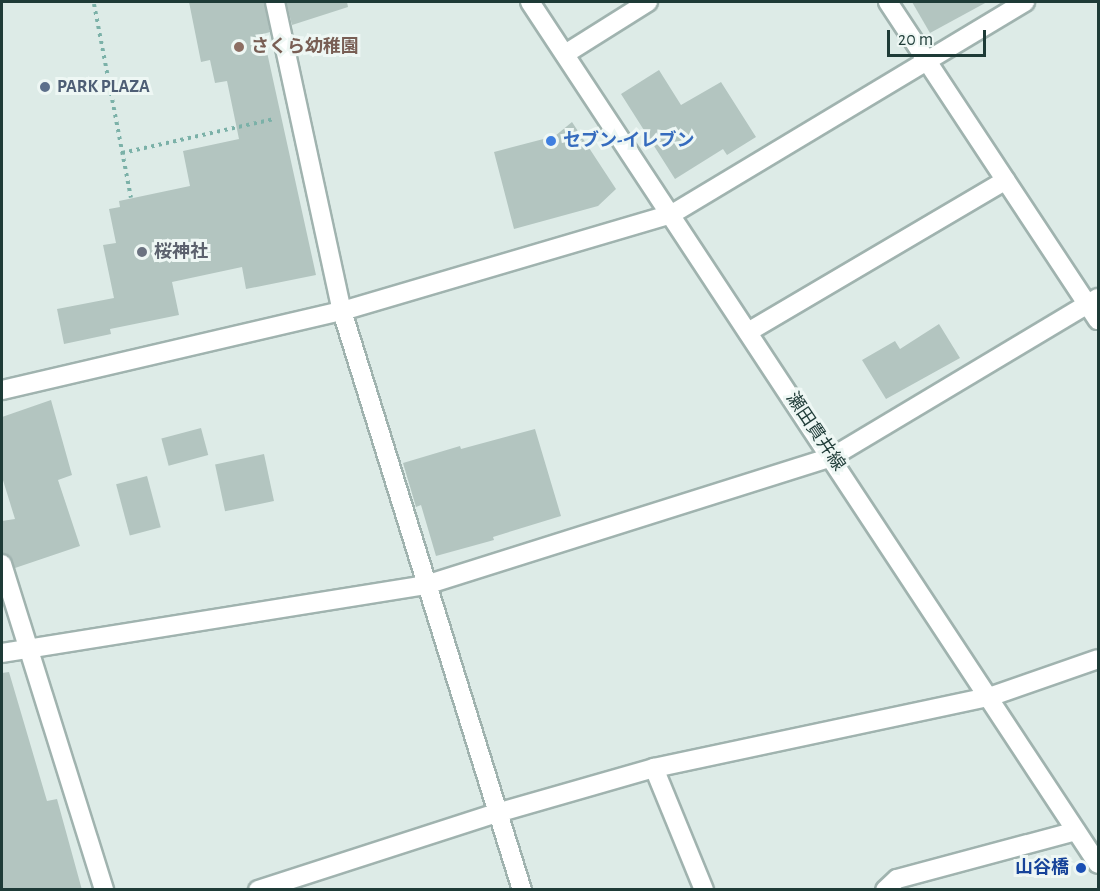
<!DOCTYPE html>
<html>
<head>
<meta charset="utf-8">
<style>
  body { margin:0 }
  #map { position:relative; width:1100px; height:891px; overflow:hidden; background:#ddebe7; font-family:"Alegreya Sans","Noto Sans JP",sans-serif }
  div>[style] { position:absolute }
  .building>* { inset:0; background:#b3c5c0; transform-origin:0 0 }
  .path>* { height:4px; margin-top:-2px; transform-origin:0; background:repeating-linear-gradient(90deg,#7bb1a8 0 3px,transparent 0 7.5px) }
  .roads { filter:drop-shadow(2px 0 #a0b3af) drop-shadow(-2px 0 #a0b3af) drop-shadow(0 2px #a0b3af) drop-shadow(0 -2px #a0b3af) }
  .service>* { height:18px; margin:-9px; padding:0 9px; transform-origin:9px; border-radius:9px; background:#fff }
  .minor>* { height:18px; margin:-9px; padding:0 9px; transform-origin:9px; border-radius:9px; background:#fff }
  .secondary>* { height:18px; margin:-9px; padding:0 9px; transform-origin:9px; border-radius:9px; background:#fff }
  .dots>* { width:16px; height:16px; translate:-50% -50%; box-sizing:border-box; border:3px solid #eef7f4; border-radius:50% }
  span { translate:-50% -50%; white-space:nowrap; text-align:center; line-height:1.15; -webkit-text-stroke:6px #eef7f4; paint-order:stroke }
  .education-label { font-size:18px; color:#785e54; font-weight:700 }
  .left { translate:0 -50%; text-align:left }
  .service-label { font-size:18px; color:#4e5e75; font-weight:700 }
  .shop-label { font-size:18px; color:#366cbe; font-weight:700 }
  .worship-label { font-size:18px; color:#5b616d; font-weight:700 }
  .street-label { font-size:18px; color:#1e3b37 }
  .transit-label { font-size:18px; color:#164399; font-weight:700 }
  .right { translate:-100% -50%; text-align:right }
  .frame { position:absolute; inset:0; border:3px solid #1e3b37; pointer-events:none }
  .scale { position:absolute; left:887px; top:30px; width:99px; height:27px; box-sizing:border-box; border:3px solid #1e3b37; border-top:0; padding-left:8px; font-size:18px; line-height:21px; white-space:nowrap; color:#1e3b37; -webkit-text-stroke:4px #eef7f4; paint-order:stroke }
</style>
</head>
<body>
<div id="map">
  <div class="building">
    <div style="clip-path:polygon(189px 2px,264px 2px,270px 32px,263px 34px,316px 275px,246px 289px,242px 267px,172px 282px,179px 315px,110px 329px,111px 334px,64px 344px,57px 309px,114px 298px,103px 245px,116px 243px,109px 209px,120px 207px,119px 201px,190px 186px,183px 151px,239px 139px,227px 81px,215px 83px,210px 60px,201px 62px)"></div>
    <div style="clip-path:polygon(286px 2px,347px 2px,348px 7px,292px 25px)"></div>
    <div style="clip-path:polygon(912px 2px,987px 2px,930px 33px)"></div>
    <div style="clip-path:polygon(659px 70px,681px 105px,721px 82px,756px 137px,727px 155px,723px 149px,675px 179px,621px 94px)"></div>
    <div style="clip-path:polygon(572px 122px,616px 189px,598px 206px,514px 229px,494px 152px,555px 136px)"></div>
    <div style="clip-path:polygon(939px 324px,960px 358px,886px 399px,862px 360px,895px 341px,900px 349px)"></div>
    <div style="clip-path:polygon(51px 400px,72px 475px,58px 480px,80px 546px,15px 568px,10px 556px,2px 553px,2px 521px,15px 519px,2px 477px,2px 417px)"></div>
    <div style="left:201px;top:428px;width:28px;height:41px;rotate:75deg"></div>
    <div style="clip-path:polygon(535px 429px,561px 516px,493px 537px,494px 540px,436px 556px,421px 505px,416px 507px,403px 463px,460px 446px,461px 449px)"></div>
    <div style="left:264px;top:454px;width:48px;height:50px;rotate:78deg"></div>
    <div style="left:147px;top:476px;width:53px;height:32px;rotate:75deg"></div>
    <div style="clip-path:polygon(9px 672px,47px 801px,57px 799px,82px 890px,2px 890px,2px 673px)"></div>
  </div>
  <div class="path">
    <div style="left:94px;top:4px;width:197px;rotate:79.2deg"></div>
    <div style="left:122px;top:153px;width:156px;rotate:-12.6deg"></div>
  </div>
  <div class="roads">
    <div class="service">
      <div style="left:565px;top:54px;width:98px;rotate:-32.1deg"></div>
      <div style="left:748px;top:332px;width:299px;rotate:-30.5deg"></div>
      <div style="left:654px;top:768px;width:132px;rotate:67.7deg"></div>
    </div>
    <div class="minor">
      <div style="left:275px;top:2px;width:316px;rotate:77.8deg"></div>
      <div style="left:342px;top:311px;width:606px;rotate:72.73deg"></div>
      <div style="left:888px;top:2px;width:381px;rotate:56.6deg"></div>
      <div style="left:2px;top:390px;width:349px;rotate:-13.1deg"></div>
      <div style="left:342px;top:311px;width:344px;rotate:-16.4deg"></div>
      <div style="left:672px;top:214px;width:412px;rotate:-31deg"></div>
      <div style="left:2px;top:564px;width:342px;rotate:72.6deg"></div>
      <div style="left:2px;top:653px;width:429px;rotate:-9.1deg"></div>
      <div style="left:426px;top:585px;width:426px;rotate:-17.5deg"></div>
      <div style="left:832px;top:457px;width:310px;rotate:-30.9deg"></div>
      <div style="left:258px;top:890px;width:251px;rotate:-17.9deg"></div>
      <div style="left:497px;top:813px;width:163px;rotate:-16deg"></div>
      <div style="left:654px;top:768px;width:342px;rotate:-12deg"></div>
      <div style="left:989px;top:697px;width:115px;rotate:-19.2deg"></div>
      <div style="left:885px;top:890px;width:16px;rotate:-43deg"></div>
      <div style="left:897px;top:879px;width:185px;rotate:-15deg"></div>
    </div>
    <div class="secondary">
      <div style="left:530px;top:2px;width:1032px;rotate:56.62deg"></div>
    </div>
  </div>
  <div class="dots">
    <div style="left:239px;top:47px;background:#8d6e63"></div>
    <div style="left:45px;top:87px;background:#5c6f8a"></div>
    <div style="left:551px;top:141px;background:#3f7fe0"></div>
    <div style="left:142px;top:252px;background:#6b7280"></div>
    <div style="left:1081px;top:868px;background:#1a4fb4"></div>
  </div>
  <div class="education-label">
    <span class="left" style="left:251px;top:47px">さくら幼稚園</span>
  </div>
  <div class="service-label">
    <span class="left" style="left:57px;top:87px">PARK PLAZA</span>
  </div>
  <div class="shop-label">
    <span class="left" style="left:563px;top:141px">セブン-イレブン</span>
  </div>
  <div class="worship-label">
    <span class="left" style="left:154px;top:252px">桜神社</span>
  </div>
  <div class="street-label">
    <span style="left:815px;top:432px;rotate:56deg">瀬田貫井線</span>
  </div>
  <div class="transit-label">
    <span class="right" style="left:1069px;top:868px">山谷橋</span>
  </div>
  <div class="frame"></div>
  <div class="scale">20 m</div>
</div>
</body>
</html>
